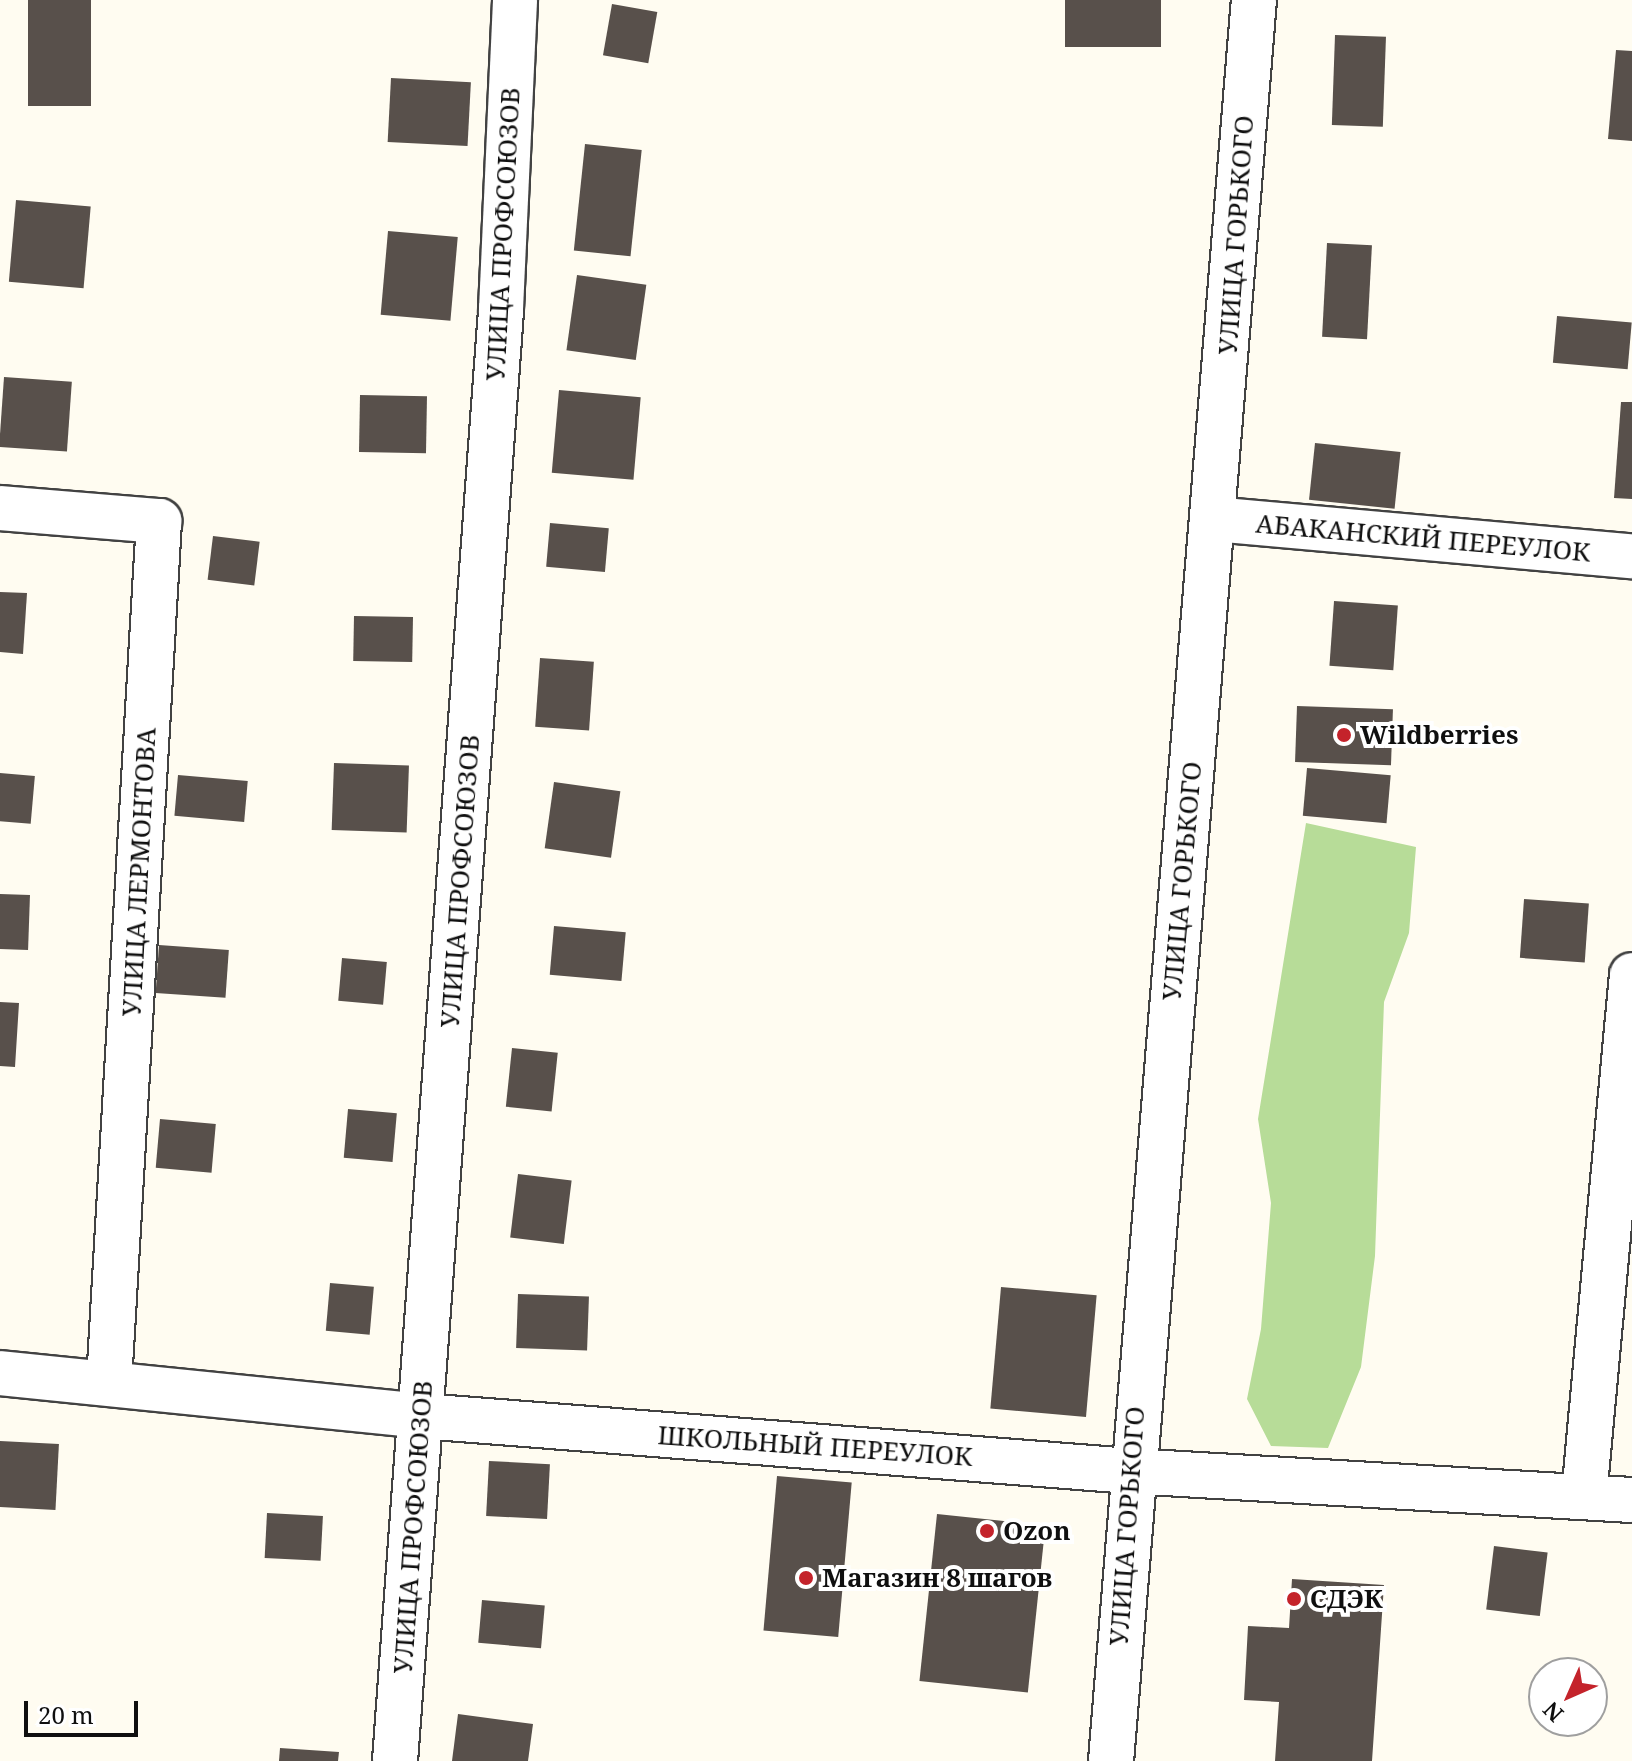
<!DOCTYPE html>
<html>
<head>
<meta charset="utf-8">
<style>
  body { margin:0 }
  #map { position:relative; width:1632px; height:1761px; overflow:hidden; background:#fffcf1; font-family:"Noto Serif",serif }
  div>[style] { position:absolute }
  .forest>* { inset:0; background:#b7dc98 }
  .building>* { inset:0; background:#58504b; transform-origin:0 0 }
  .roads { filter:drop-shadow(2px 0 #424242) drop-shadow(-2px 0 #424242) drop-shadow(0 2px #424242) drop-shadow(0 -2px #424242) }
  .minor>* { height:44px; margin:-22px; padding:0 22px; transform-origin:22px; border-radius:22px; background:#fff }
  .tertiary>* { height:44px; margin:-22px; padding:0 22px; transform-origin:22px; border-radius:22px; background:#fff }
  .dots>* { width:22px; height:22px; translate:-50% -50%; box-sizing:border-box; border:4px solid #fff; border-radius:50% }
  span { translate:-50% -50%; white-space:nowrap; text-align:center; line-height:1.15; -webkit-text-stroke:8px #fff; paint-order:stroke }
  .street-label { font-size:26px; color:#0f0f0f }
  .poi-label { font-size:26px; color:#0f0f0f; font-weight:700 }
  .left { translate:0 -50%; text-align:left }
  .north { position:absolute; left:1528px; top:1657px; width:80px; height:80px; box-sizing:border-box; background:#fff; border:2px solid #9f9f9f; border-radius:50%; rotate:225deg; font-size:22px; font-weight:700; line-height:32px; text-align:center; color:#0f0f0f }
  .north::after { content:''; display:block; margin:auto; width:28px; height:36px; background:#c4232b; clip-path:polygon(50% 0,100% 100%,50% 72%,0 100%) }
  .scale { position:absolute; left:24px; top:1701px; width:114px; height:36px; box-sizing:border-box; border:4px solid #0f0f0f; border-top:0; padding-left:10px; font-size:24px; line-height:28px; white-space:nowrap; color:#0f0f0f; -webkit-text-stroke:6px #fff; paint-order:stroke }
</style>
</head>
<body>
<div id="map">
  <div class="forest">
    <div style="clip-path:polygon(1306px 823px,1416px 847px,1409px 933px,1384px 1002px,1375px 1256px,1361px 1367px,1328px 1448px,1271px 1446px,1247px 1399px,1261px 1329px,1271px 1203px,1258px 1119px)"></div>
  </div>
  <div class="building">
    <div style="left:28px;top:0;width:63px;height:106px"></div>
    <div style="left:1065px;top:0;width:96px;height:47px"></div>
    <div style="left:612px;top:4px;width:46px;height:52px;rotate:10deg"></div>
    <div style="left:1335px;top:35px;width:51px;height:90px;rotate:2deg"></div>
    <div style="clip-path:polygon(1616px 50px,1632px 51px,1632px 141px,1608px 139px)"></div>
    <div style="left:391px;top:78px;width:80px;height:64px;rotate:3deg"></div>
    <div style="left:585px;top:144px;width:57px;height:107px;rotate:6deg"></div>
    <div style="left:16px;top:200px;width:75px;height:82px;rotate:5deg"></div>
    <div style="left:388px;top:231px;width:70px;height:84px;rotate:5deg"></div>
    <div style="left:1327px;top:243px;width:45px;height:94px;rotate:3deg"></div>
    <div style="left:577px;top:275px;width:70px;height:76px;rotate:8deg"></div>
    <div style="left:1557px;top:316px;width:75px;height:47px;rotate:5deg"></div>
    <div style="left:4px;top:377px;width:68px;height:70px;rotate:4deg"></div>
    <div style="left:559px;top:390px;width:82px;height:83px;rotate:5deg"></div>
    <div style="left:360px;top:395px;width:67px;height:57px;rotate:1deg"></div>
    <div style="clip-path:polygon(1621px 402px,1632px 402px,1632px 499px,1614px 498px)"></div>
    <div style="left:1315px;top:443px;width:86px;height:57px;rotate:6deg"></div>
    <div style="left:550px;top:523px;width:59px;height:44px;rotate:5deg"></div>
    <div style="left:213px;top:536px;width:47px;height:44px;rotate:7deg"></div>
    <div style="clip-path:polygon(0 592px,27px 593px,23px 654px,0 652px)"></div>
    <div style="left:1334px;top:601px;width:64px;height:65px;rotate:4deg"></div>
    <div style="left:354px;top:616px;width:59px;height:45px;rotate:1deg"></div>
    <div style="left:540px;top:658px;width:54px;height:69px;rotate:4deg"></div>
    <div style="left:1297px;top:706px;width:96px;height:56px;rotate:2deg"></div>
    <div style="left:334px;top:763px;width:75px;height:67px;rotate:2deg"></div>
    <div style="left:1307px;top:768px;width:84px;height:48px;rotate:5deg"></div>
    <div style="left:0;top:773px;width:35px;height:48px;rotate:5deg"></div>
    <div style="left:178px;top:775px;width:70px;height:41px;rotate:5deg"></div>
    <div style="left:554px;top:782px;width:67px;height:67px;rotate:8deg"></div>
    <div style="left:0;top:894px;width:30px;height:55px;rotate:2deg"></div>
    <div style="left:1524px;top:899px;width:65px;height:59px;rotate:4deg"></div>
    <div style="left:554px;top:926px;width:72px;height:49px;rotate:5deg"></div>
    <div style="left:159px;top:945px;width:70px;height:48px;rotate:4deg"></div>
    <div style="left:342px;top:958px;width:45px;height:43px;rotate:5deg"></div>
    <div style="clip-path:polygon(0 1002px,19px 1003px,15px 1067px,0 1066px)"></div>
    <div style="left:512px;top:1048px;width:46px;height:59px;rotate:6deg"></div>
    <div style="left:348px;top:1109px;width:49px;height:49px;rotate:5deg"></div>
    <div style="left:160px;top:1119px;width:56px;height:49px;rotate:5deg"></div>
    <div style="left:518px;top:1174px;width:54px;height:64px;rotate:7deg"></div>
    <div style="left:330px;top:1283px;width:44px;height:48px;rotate:5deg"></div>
    <div style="left:1001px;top:1287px;width:96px;height:122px;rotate:5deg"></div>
    <div style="left:518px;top:1294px;width:71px;height:54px;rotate:2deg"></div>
    <div style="left:0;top:1441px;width:59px;height:66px;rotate:3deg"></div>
    <div style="left:489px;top:1461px;width:61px;height:55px;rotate:3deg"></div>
    <div style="left:777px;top:1476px;width:75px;height:155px;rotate:5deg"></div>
    <div style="left:267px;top:1513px;width:56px;height:45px;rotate:3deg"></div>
    <div style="left:937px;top:1514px;width:109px;height:168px;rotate:6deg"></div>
    <div style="left:1494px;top:1546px;width:54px;height:64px;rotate:7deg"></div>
    <div style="clip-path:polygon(1292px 1579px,1384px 1585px,1372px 1761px,1275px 1761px,1279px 1702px,1244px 1700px,1248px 1626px,1289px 1628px)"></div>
    <div style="left:482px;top:1600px;width:63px;height:43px;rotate:5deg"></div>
    <div style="clip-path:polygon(458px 1714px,533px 1724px,528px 1761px,452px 1761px)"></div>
    <div style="clip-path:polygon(280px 1748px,339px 1752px,338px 1761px,279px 1761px)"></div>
  </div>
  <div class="roads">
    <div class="minor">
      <div style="left:0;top:508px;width:160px;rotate:4.7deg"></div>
      <div style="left:159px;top:521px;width:863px;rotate:93.32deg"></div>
      <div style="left:1214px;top:519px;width:420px;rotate:5.1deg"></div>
      <div style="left:0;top:1373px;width:424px;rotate:5.8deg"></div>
      <div style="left:422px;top:1416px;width:710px;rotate:4.44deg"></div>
      <div style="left:1130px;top:1471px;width:503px;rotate:3.31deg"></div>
      <div style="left:1584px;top:1496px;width:523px;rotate:-84.74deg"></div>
      <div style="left:395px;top:1761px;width:1456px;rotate:-85.82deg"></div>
      <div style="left:501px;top:309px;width:309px;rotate:-87.4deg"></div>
    </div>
    <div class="tertiary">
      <div style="left:1111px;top:1761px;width:1767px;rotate:-85.36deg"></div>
    </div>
  </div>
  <div class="dots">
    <div style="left:1344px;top:735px;background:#c4232b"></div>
    <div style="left:987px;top:1531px;background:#c4232b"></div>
    <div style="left:806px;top:1578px;background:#c4232b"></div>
    <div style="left:1294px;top:1599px;background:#c4232b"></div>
  </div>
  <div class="street-label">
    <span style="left:503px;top:234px;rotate:-87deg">УЛИЦА ПРОФСОЮЗОВ</span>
    <span style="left:1236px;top:235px;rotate:-86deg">УЛИЦА ГОРЬКОГО</span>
    <span style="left:1423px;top:538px;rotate:5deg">АБАКАНСКИЙ ПЕРЕУЛОК</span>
    <span style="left:139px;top:872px;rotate:-87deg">УЛИЦА ЛЕРМОНТОВА</span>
    <span style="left:460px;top:881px;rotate:-86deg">УЛИЦА ПРОФСОЮЗОВ</span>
    <span style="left:1182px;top:881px;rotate:-85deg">УЛИЦА ГОРЬКОГО</span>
    <span style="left:815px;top:1446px;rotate:4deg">ШКОЛЬНЫЙ ПЕРЕУЛОК</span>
    <span style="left:1127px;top:1526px;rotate:-86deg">УЛИЦА ГОРЬКОГО</span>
    <span style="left:413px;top:1527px;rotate:-86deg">УЛИЦА ПРОФСОЮЗОВ</span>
  </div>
  <div class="poi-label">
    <span class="left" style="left:1360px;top:735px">Wildberries</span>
    <span class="left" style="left:1003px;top:1531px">Ozon</span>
    <span class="left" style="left:822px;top:1578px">Магазин 8 шагов</span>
    <span class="left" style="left:1310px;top:1599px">СДЭК</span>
  </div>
  <div class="north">N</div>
  <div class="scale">20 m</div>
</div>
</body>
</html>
